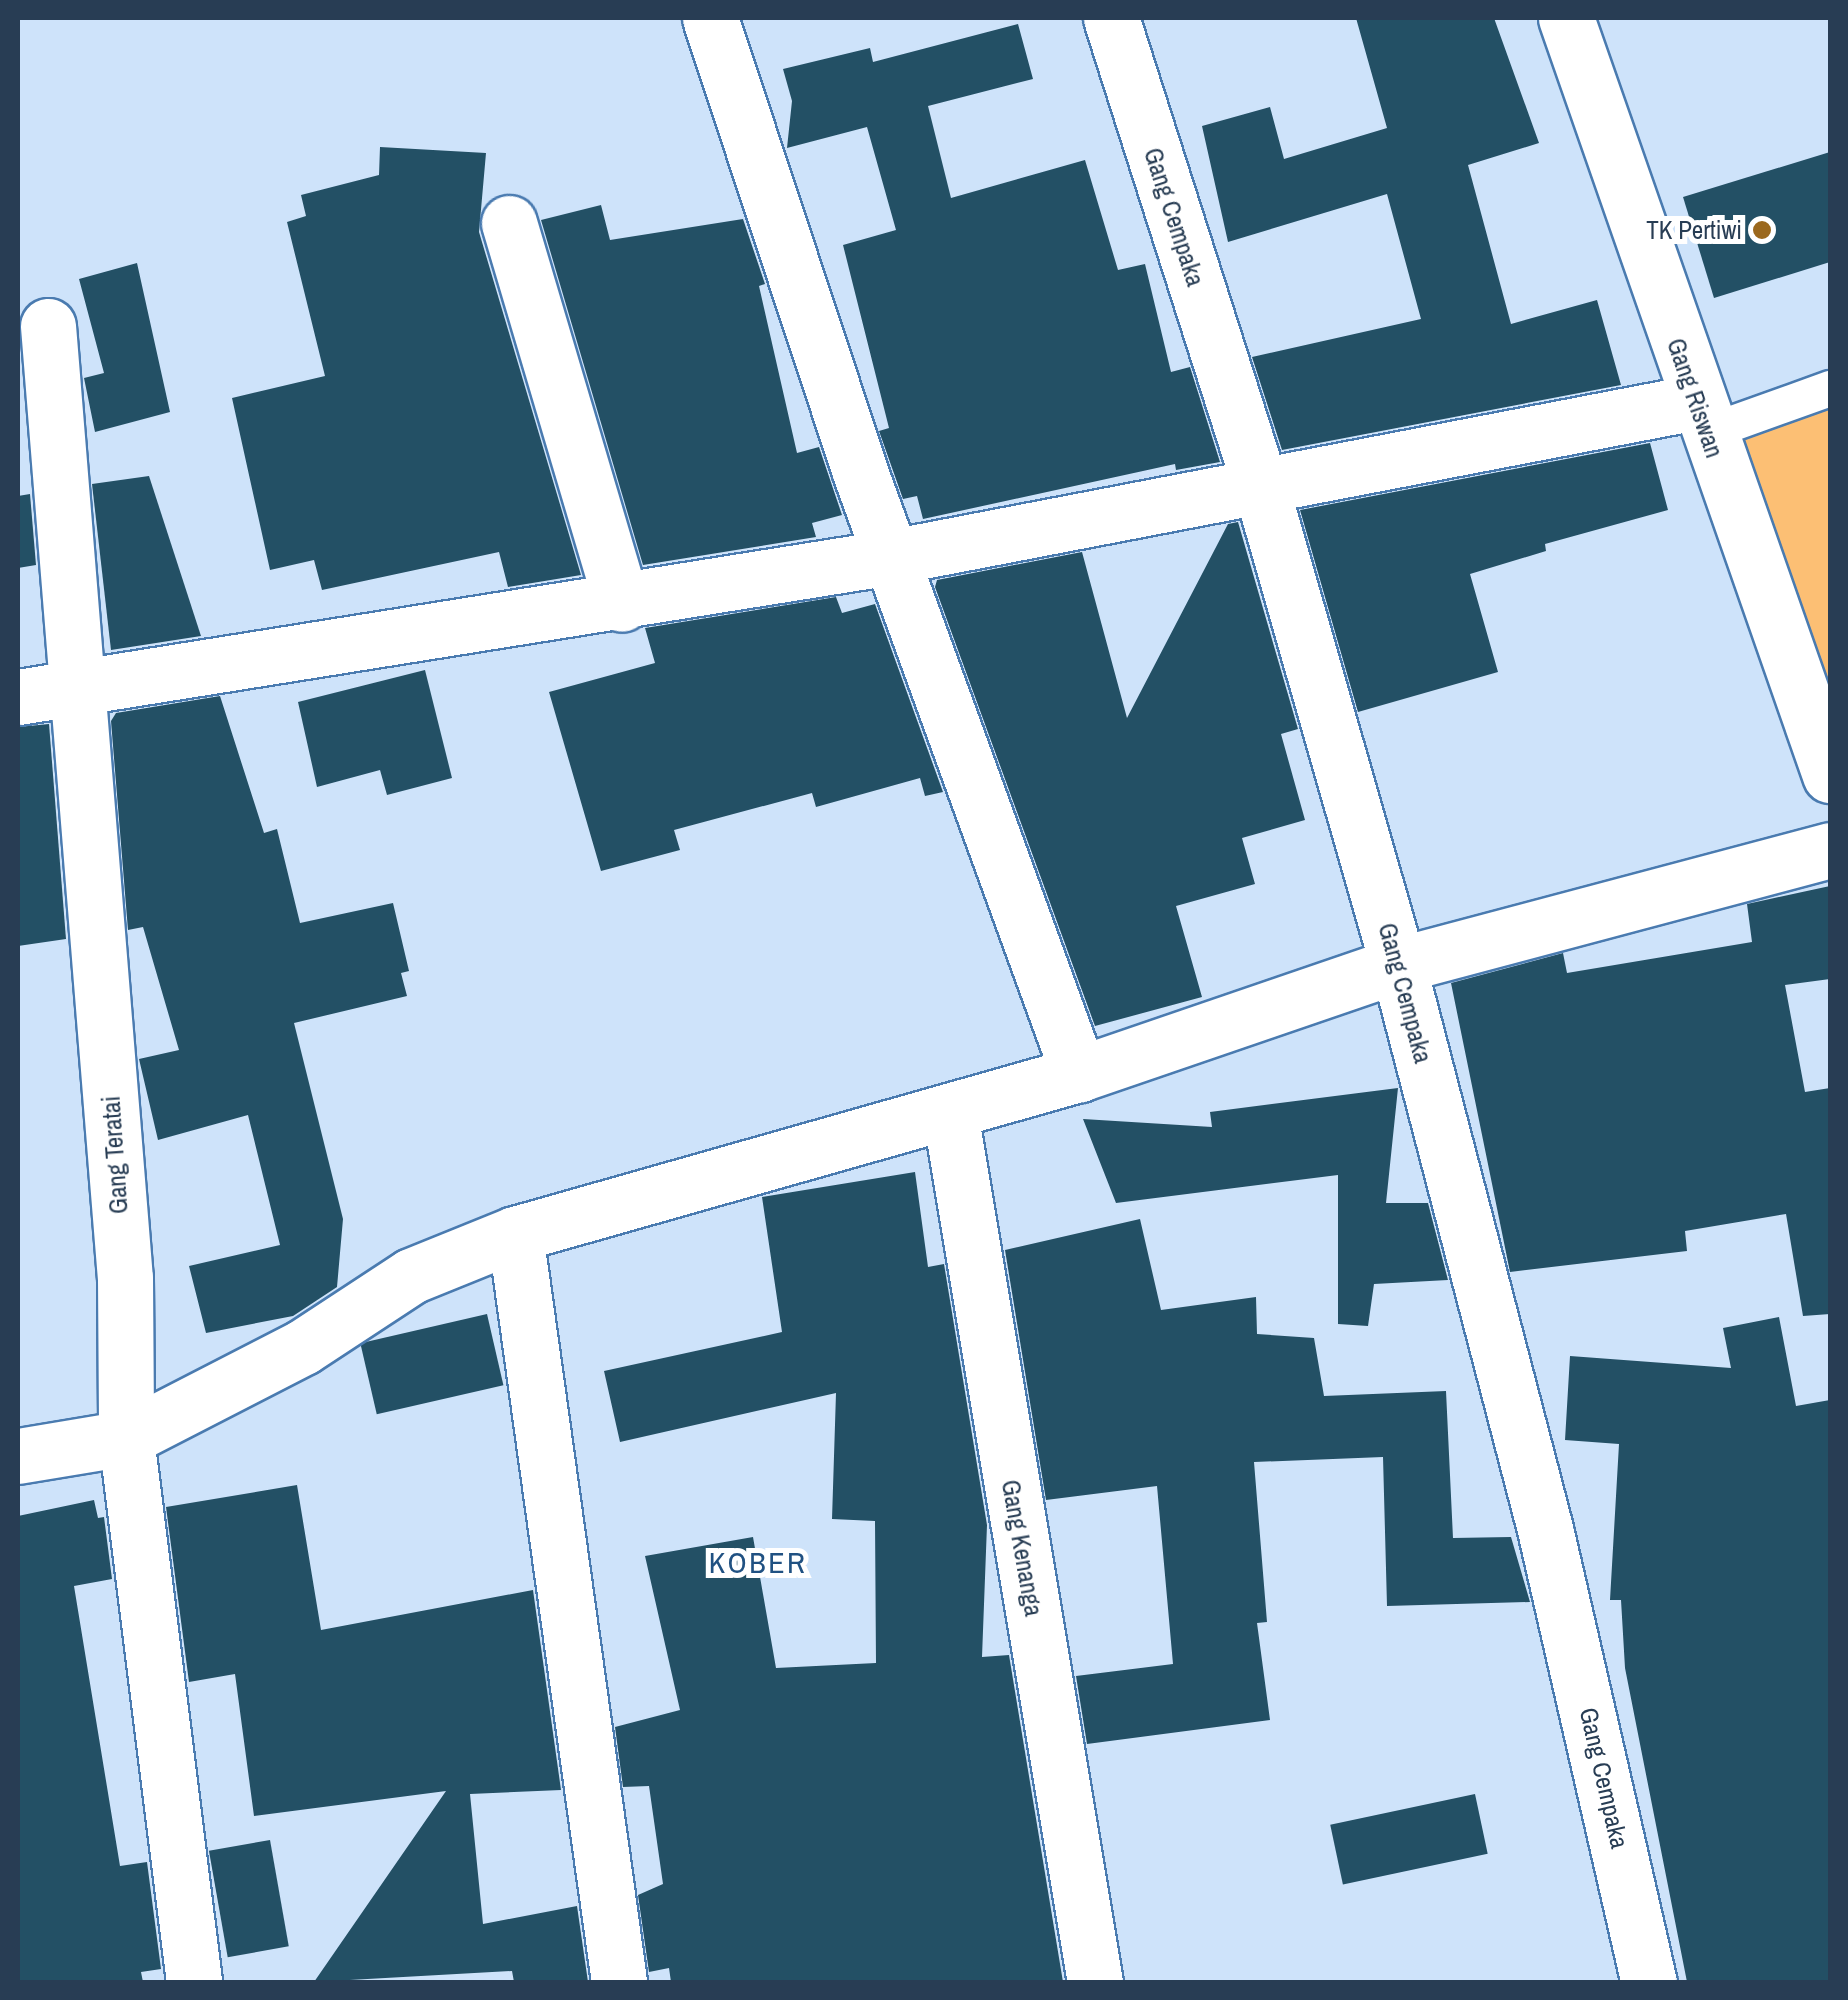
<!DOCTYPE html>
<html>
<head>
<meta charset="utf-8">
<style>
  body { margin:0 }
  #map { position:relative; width:1848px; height:2000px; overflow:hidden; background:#cee3fa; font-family:"Archivo Narrow",sans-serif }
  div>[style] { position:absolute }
  .green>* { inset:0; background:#fcbf74 }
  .building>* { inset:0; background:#235065; transform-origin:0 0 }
  .roads { filter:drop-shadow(2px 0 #4a7bb0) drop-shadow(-2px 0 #4a7bb0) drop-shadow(0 2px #4a7bb0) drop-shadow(0 -2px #4a7bb0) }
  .lane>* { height:35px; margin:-17.5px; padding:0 17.5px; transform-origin:17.5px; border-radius:17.5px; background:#fff }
  .street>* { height:55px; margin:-27.5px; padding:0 27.5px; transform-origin:27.5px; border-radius:27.5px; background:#fff }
  .dots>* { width:28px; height:28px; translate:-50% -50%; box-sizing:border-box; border:5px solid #fff; border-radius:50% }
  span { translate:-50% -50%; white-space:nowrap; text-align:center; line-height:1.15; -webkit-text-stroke:10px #fff; paint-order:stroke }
  .street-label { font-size:25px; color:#283d54 }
  .poi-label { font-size:25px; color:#283d54 }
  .right { translate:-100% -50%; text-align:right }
  .quarter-label { font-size:30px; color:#205182; letter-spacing:2.5px }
  .frame { position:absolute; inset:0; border:20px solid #283d54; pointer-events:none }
</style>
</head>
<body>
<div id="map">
  <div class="green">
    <div style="clip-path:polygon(1830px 388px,1830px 764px,1731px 424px)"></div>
  </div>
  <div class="building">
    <div style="clip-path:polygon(1356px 18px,1494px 18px,1539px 143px,1468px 165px,1511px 324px,1597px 300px,1621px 385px,1282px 450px,1252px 357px,1421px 319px,1387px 194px,1228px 242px,1202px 126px,1270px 107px,1284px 159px,1387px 128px)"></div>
    <div style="clip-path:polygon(1018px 24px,1033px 79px,928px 106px,951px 198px,1085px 160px,1118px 270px,1145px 264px,1171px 372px,1190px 367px,1220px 462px,1176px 470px,1175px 464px,923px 519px,917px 496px,903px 499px,879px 431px,889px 428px,843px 245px,896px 230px,867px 127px,787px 148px,792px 101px,783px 69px,870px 48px,873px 62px)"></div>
    <div style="clip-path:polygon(380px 147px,486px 153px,479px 232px,581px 575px,508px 587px,499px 552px,322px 590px,314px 560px,270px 570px,232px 398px,325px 376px,287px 222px,306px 216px,301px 195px,379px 175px)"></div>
    <div style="clip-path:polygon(1830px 152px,1830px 262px,1714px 298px,1683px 197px)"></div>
    <div style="clip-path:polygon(601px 205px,610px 240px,743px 219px,765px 284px,759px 286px,797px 453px,819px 447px,842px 515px,812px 523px,816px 537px,643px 565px,541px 220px)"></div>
    <div style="clip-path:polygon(137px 263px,170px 412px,95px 432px,84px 378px,104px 373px,79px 279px)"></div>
    <div style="clip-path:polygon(1650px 443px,1668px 510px,1545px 544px,1546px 551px,1470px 574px,1498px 672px,1358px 712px,1300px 510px)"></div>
    <div style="clip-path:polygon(149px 476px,201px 636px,111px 650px,92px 484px)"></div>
    <div style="clip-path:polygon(30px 494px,36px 565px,18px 568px,18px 496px)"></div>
    <div style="clip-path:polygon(1238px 522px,1298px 729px,1281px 734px,1305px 820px,1242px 838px,1255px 884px,1176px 906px,1202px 997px,1095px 1026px,935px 587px,937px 580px,1082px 552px,1127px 718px,1228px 524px)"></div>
    <div style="clip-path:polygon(836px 597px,842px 613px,875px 604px,943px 792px,925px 796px,920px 778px,816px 807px,812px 793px,674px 830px,680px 850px,601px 871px,549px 692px,655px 663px,645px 628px)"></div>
    <div style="clip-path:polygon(425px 670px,452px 778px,387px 795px,380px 770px,317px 787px,298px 702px)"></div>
    <div style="clip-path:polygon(220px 696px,264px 833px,277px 829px,300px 923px,393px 903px,409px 971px,401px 973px,407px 996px,294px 1023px,343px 1219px,337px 1287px,293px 1316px,206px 1333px,189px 1266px,280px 1245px,248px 1115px,158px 1140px,139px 1059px,179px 1050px,143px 927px,128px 930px,111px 721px,116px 713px)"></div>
    <div style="clip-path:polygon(49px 724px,66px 939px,18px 946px,18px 727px)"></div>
    <div style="clip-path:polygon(1830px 886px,1830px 979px,1785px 985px,1805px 1092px,1830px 1088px,1830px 1314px,1803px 1316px,1786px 1214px,1685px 1231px,1687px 1251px,1510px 1272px,1451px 983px,1563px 953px,1567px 973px,1752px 942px,1747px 904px)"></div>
    <div style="clip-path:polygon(1398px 1088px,1386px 1203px,1428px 1203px,1448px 1280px,1374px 1284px,1368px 1326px,1338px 1324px,1338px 1175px,1116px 1203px,1083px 1119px,1212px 1127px,1210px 1112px)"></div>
    <div style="clip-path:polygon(915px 1172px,928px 1267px,944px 1264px,987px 1525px,982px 1657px,1009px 1655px,1063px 1982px,671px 1982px,669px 1968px,649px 1972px,638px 1895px,663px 1884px,649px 1786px,623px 1787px,615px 1727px,680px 1710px,645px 1556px,753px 1537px,776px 1668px,876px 1663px,875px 1521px,832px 1519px,836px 1393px,620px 1442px,604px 1371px,782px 1332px,762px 1197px)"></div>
    <div style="clip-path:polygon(1140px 1219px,1161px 1310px,1256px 1297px,1257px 1334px,1314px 1338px,1324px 1396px,1446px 1391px,1453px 1538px,1511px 1537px,1530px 1602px,1387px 1606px,1383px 1457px,1254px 1462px,1267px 1622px,1257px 1623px,1270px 1720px,1087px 1744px,1076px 1676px,1173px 1664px,1157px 1486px,1046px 1500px,1005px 1250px)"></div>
    <div style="left:487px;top:1314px;width:73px;height:130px;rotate:77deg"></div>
    <div style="clip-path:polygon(1779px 1317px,1796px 1406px,1830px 1400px,1830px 1982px,1687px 1982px,1625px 1668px,1621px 1600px,1610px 1600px,1619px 1444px,1565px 1440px,1570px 1356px,1731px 1368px,1723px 1328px)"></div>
    <div style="clip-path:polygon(297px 1485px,321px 1630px,533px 1590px,561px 1790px,470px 1794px,483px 1924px,577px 1906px,588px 1982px,514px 1982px,512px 1971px,314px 1982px,446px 1791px,254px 1816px,235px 1674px,189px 1682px,166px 1507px)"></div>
    <div style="clip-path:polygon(94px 1500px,98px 1518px,104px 1517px,112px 1579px,74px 1586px,120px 1866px,147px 1862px,161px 1969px,141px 1972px,143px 1982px,18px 1982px,18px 1516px)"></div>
    <div style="left:1475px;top:1794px;width:61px;height:148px;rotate:78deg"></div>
    <div style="left:270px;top:1840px;width:108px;height:62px;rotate:80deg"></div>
  </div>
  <div class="roads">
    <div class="lane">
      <div style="left:1707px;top:432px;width:131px;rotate:-19.7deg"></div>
    </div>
    <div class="street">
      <div style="left:710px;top:18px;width:478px;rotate:71.7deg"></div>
      <div style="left:860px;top:472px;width:641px;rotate:70.01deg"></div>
      <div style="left:1111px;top:18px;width:492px;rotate:72.3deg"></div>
      <div style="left:1261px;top:487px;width:497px;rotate:74deg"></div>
      <div style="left:1398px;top:965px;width:583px;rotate:75.39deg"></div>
      <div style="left:1545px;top:1529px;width:465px;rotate:77.1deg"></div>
      <div style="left:1566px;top:18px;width:802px;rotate:70.77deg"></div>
      <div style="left:509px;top:223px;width:397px;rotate:73.5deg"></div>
      <div style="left:48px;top:326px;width:955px;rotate:85.38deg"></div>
      <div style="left:125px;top:1278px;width:160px;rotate:89.6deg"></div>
      <div style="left:126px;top:1438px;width:548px;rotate:82.87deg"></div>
      <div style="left:18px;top:697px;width:884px;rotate:-9.11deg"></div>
      <div style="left:891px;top:557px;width:820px;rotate:-10.9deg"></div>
      <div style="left:950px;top:1113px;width:881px;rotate:80.53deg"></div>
      <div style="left:515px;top:1234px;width:755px;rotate:82.08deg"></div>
      <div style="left:18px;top:1456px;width:109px;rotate:-9.5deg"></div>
      <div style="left:126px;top:1438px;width:199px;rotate:-27.2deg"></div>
      <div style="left:303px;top:1347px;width:129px;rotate:-33.3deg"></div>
      <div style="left:411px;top:1276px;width:112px;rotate:-22deg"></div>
      <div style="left:515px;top:1234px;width:586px;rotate:-15.84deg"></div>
      <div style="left:1079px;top:1074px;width:337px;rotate:-18.9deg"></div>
      <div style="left:1398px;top:965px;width:447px;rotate:-14.9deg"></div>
    </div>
  </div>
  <div class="dots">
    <div style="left:1762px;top:230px;background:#9b681d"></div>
  </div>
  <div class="street-label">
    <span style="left:1174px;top:217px;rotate:72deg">Gang Cempaka</span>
    <span style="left:1695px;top:398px;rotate:71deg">Gang Riswan</span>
    <span style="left:1405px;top:993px;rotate:75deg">Gang Cempaka</span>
    <span style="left:115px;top:1155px;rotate:-94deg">Gang Teratai</span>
    <span style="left:1022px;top:1548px;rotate:80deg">Gang Kenanga</span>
    <span style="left:1604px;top:1778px;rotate:77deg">Gang Cempaka</span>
  </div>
  <div class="poi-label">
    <span class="right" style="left:1742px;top:230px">TK Pertiwi</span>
  </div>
  <div class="quarter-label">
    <span style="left:758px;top:1562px">KOBER</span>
  </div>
  <div class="frame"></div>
</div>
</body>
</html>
